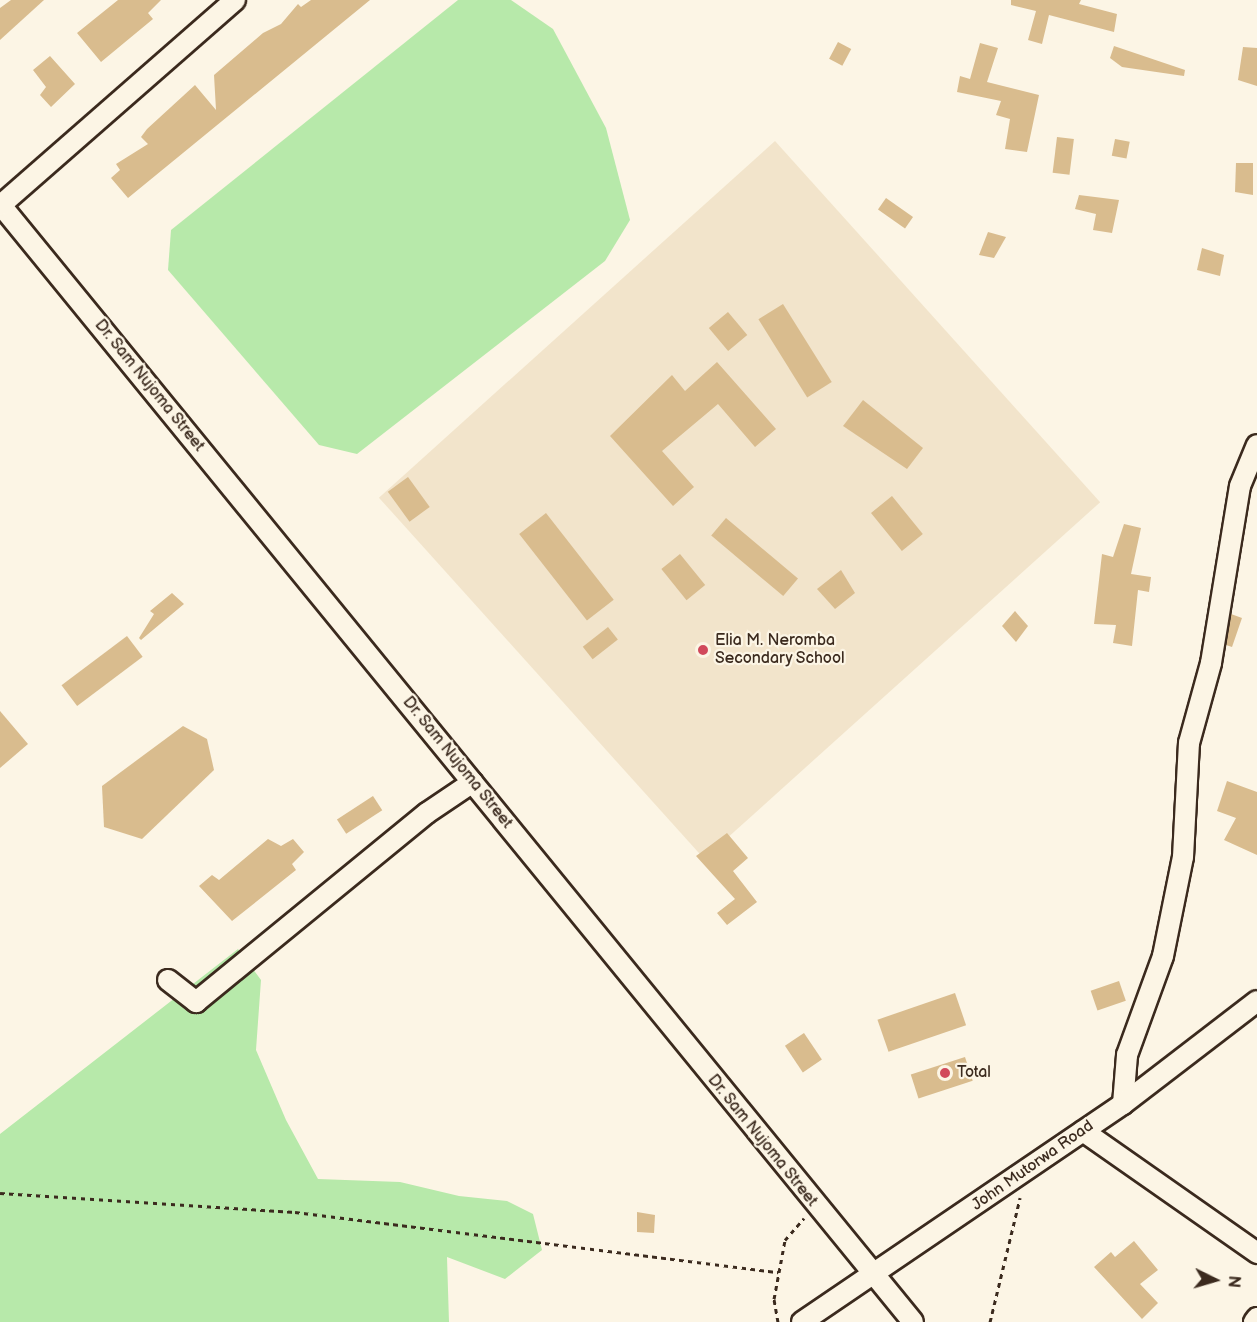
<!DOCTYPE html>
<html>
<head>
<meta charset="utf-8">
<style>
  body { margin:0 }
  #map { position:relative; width:1257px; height:1322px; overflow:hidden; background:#fcf5e5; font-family:"Balsamiq Sans",sans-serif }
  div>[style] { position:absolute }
  .built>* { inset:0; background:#f2e4cb; transform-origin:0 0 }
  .green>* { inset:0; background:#b7e9aa }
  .building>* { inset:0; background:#d9bc8e; transform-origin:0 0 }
  .path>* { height:3px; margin-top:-1.5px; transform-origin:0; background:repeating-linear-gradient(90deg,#3b2a1e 0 4.5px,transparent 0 9px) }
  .roads { filter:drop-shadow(2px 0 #3b2a1e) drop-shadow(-2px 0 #3b2a1e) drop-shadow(0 2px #3b2a1e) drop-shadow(0 -2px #3b2a1e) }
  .minor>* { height:20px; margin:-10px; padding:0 10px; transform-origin:10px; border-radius:10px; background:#fcf5e5 }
  .dots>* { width:16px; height:16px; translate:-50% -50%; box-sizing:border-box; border:3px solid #fcf5e5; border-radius:50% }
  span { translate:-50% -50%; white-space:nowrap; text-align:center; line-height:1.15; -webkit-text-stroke:4.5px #fcf5e5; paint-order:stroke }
  .street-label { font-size:16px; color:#3b2a1e }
  .poi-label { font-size:16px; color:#3b2a1e }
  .left { translate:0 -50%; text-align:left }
  .north { position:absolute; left:1185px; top:1250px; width:60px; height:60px; -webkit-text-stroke:4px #fcf5e5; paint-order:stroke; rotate:95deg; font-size:16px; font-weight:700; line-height:24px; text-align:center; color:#3b2a1e }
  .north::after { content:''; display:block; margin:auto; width:21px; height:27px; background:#3b2a1e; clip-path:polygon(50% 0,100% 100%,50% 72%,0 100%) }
</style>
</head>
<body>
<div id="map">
  <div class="built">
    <div style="left:775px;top:141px;width:486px;height:533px;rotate:48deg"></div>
  </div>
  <div class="green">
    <div style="clip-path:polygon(458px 0,511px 0,553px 29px,606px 128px,630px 220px,605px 261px,357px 454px,319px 445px,168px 270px,171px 230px)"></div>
    <div style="clip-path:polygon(238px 949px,261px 980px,256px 1050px,286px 1120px,318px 1179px,400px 1182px,459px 1196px,507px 1201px,533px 1214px,542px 1250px,505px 1279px,447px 1257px,449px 1322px,0 1322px,0 1134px)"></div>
  </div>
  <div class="building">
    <div style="clip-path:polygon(11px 0,44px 0,0 40px,0 8px)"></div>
    <div style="clip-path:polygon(118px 0,161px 0,148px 13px,153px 19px,101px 62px,77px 33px)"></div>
    <div style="clip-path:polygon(311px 0,370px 0,128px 198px,111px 178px,120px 170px,116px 164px,148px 144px,141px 137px,147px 129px,195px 85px,216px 110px,214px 75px,263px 33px,281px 24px,298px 4px,301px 7px)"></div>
    <div style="clip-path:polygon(1011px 0,1081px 0,1079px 4px,1117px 14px,1114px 32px,1049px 15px,1042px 44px,1028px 40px,1036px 11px,1011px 5px)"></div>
    <div style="left:838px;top:42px;width:15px;height:19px;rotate:28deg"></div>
    <div style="clip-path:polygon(980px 43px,998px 48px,987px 82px,1039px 95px,1027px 152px,1005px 149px,1010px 119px,996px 115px,1001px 101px,957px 92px,960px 76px,970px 79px)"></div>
    <div style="clip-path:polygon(1114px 46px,1185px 70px,1184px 76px,1122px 67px,1110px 58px)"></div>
    <div style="clip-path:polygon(1243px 47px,1257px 48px,1257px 86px,1238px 80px)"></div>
    <div style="clip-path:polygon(50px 56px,75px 84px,51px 107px,40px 95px,46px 87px,33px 70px)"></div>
    <div style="left:1057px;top:137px;width:17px;height:36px;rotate:7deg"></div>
    <div style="left:1115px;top:139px;width:15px;height:17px;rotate:11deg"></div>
    <div style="clip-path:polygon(1236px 163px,1253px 163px,1253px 195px,1235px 192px)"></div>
    <div style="clip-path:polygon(1079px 195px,1119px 200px,1112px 233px,1093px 230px,1096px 214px,1075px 209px)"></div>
    <div style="left:886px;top:198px;width:33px;height:14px;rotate:35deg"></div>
    <div style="clip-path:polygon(988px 232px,1006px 237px,994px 258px,979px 255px)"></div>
    <div style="clip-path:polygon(1202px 248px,1224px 255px,1220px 276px,1197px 270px)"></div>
    <div style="left:783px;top:304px;width:92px;height:29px;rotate:58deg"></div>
    <div style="left:728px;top:312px;width:30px;height:25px;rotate:50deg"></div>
    <div style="clip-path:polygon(717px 362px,776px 429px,755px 447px,718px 404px,662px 451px,694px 487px,673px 506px,610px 436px,672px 375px,685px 391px)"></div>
    <div style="clip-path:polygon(863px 400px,923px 448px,907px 469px,843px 426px)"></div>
    <div style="left:408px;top:477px;width:37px;height:25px;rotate:54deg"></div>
    <div style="left:892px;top:496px;width:49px;height:27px;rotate:51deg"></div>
    <div style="left:546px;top:513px;width:110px;height:34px;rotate:52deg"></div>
    <div style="left:726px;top:518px;width:94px;height:23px;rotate:40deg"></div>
    <div style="clip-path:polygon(1124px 524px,1141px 528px,1131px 574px,1151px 577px,1149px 592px,1138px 590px,1132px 646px,1113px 643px,1116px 625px,1094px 624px,1102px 554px,1113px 557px)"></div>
    <div style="left:680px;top:554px;width:40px;height:24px;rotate:51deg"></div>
    <div style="clip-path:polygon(841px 570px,855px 593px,835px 609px,817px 589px)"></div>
    <div style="clip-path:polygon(172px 593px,184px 604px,141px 640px,139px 638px,154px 614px,150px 611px)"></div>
    <div style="clip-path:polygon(1015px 611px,1028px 626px,1016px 642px,1002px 626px)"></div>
    <div style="clip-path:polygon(1231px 614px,1242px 618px,1232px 647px,1226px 645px)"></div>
    <div style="left:608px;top:627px;width:16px;height:32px;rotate:52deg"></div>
    <div style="left:127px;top:636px;width:26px;height:82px;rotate:53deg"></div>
    <div style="clip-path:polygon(0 711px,28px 744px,0 768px)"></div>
    <div style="clip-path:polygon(183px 726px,207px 739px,214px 770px,142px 839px,104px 827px,102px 786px)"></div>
    <div style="clip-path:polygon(1227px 781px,1257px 792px,1257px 855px,1224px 840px,1236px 818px,1217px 811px)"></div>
    <div style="left:373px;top:796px;width:17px;height:43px;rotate:57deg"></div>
    <div style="clip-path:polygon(727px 833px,748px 858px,733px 871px,757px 902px,727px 925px,717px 913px,735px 899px,696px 856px)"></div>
    <div style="clip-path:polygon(268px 839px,281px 846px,293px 839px,304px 852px,292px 864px,296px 870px,232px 921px,199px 886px,212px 875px,219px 880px)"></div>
    <div style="left:1119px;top:981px;width:21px;height:30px;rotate:71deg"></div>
    <div style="left:955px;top:993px;width:34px;height:82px;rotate:71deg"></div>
    <div style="left:804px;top:1033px;width:32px;height:23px;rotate:56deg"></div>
    <div style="left:965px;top:1057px;width:25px;height:57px;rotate:72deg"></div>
    <div style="clip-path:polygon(637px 1212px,655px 1215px,654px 1233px,637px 1232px)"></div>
    <div style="clip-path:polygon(1134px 1241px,1158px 1270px,1140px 1284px,1158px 1303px,1142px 1319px,1094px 1267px,1111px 1252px,1115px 1257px)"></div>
  </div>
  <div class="path">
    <div style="left:0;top:1193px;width:296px;rotate:3.7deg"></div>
    <div style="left:295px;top:1212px;width:487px;rotate:7.1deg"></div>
    <div style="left:778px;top:1322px;width:23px;rotate:-100deg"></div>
    <div style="left:774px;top:1299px;width:60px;rotate:-79.4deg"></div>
    <div style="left:785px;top:1240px;width:29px;rotate:-49deg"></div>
    <div style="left:990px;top:1322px;width:128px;rotate:-76.4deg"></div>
  </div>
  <div class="roads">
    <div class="minor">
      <div style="left:0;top:204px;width:1443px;rotate:50.76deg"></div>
      <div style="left:1px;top:205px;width:311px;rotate:-41.2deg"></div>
      <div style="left:168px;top:980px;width:36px;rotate:38deg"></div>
      <div style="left:196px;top:1002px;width:298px;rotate:-39.3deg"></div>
      <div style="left:427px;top:813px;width:55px;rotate:-34deg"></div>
      <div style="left:1123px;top:1104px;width:49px;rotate:-85.3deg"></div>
      <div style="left:1127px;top:1055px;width:105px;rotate:-70deg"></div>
      <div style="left:1163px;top:956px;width:101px;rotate:-78.6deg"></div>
      <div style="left:1183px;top:857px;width:114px;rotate:-87deg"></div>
      <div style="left:1189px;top:743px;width:83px;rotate:-74.6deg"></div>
      <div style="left:1211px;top:663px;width:179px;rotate:-80.7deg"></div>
      <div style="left:1240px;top:486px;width:44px;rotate:-67.5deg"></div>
      <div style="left:1083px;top:1131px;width:213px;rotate:35deg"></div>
      <div style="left:802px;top:1322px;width:388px;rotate:-34.2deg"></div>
      <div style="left:1123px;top:1104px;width:169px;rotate:-37.5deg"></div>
      <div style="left:1254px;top:1322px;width:5px;rotate:-53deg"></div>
    </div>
  </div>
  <div class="dots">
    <div style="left:703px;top:650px;background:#d1495b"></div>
    <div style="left:945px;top:1073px;background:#d1495b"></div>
  </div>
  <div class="street-label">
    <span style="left:149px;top:386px;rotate:51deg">Dr. Sam Nujoma Street</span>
    <span style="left:457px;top:763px;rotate:51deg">Dr. Sam Nujoma Street</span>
    <span style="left:762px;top:1141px;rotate:51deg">Dr. Sam Nujoma Street</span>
    <span style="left:1033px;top:1166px;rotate:-35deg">John Mutorwa Road</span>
  </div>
  <div class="poi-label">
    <span class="left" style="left:715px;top:650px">Elia M. Neromba<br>Secondary School</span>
    <span class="left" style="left:957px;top:1073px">Total</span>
  </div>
  <div class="north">N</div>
</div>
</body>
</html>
